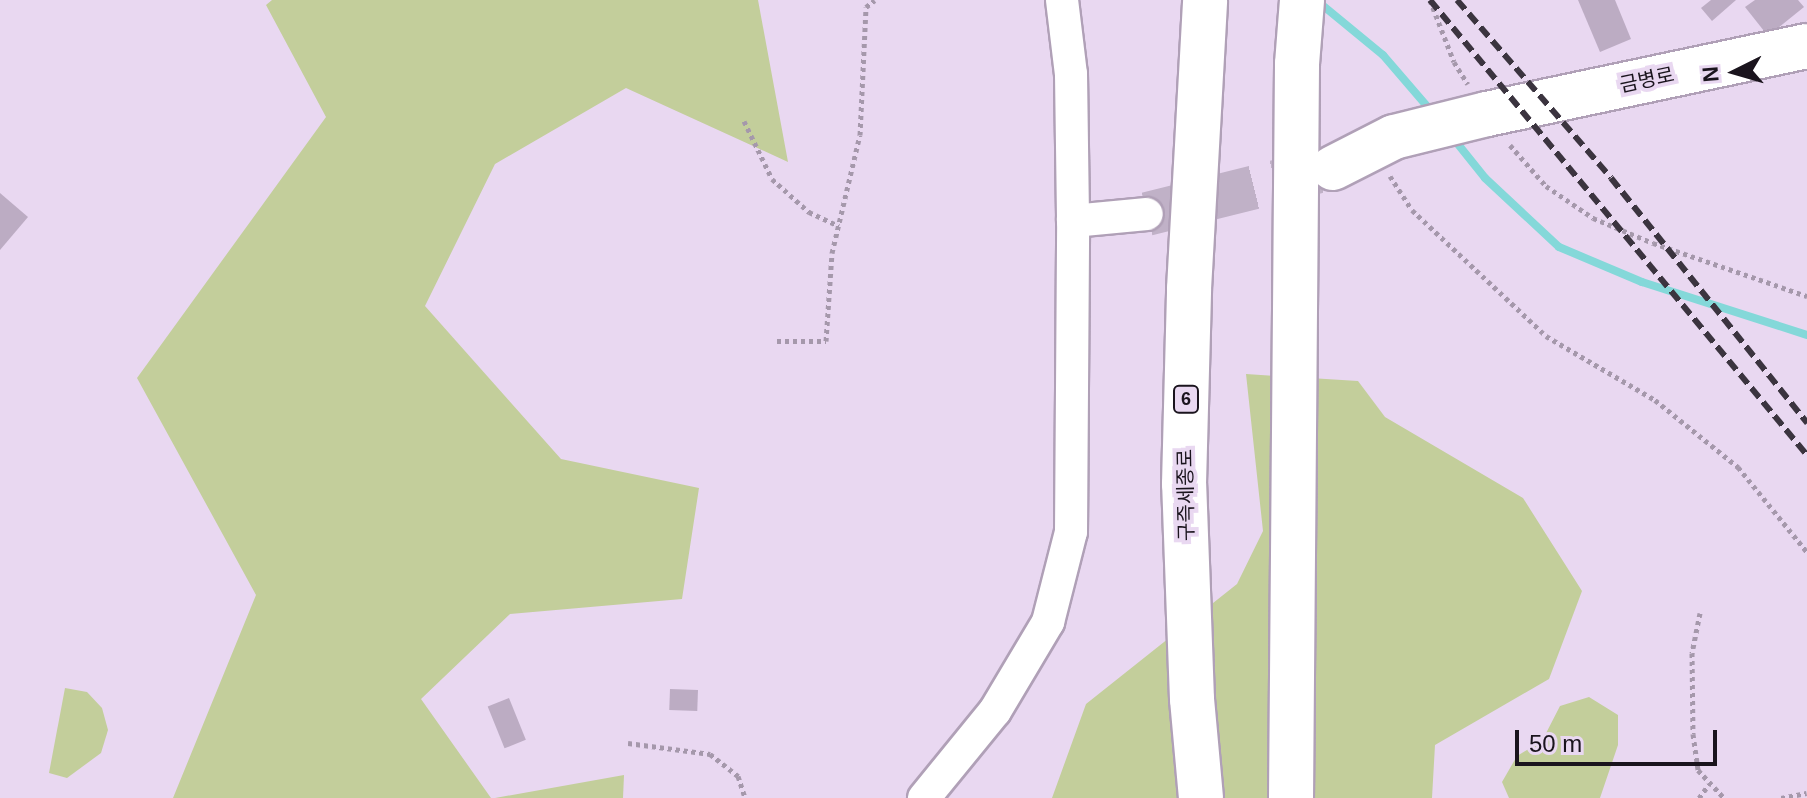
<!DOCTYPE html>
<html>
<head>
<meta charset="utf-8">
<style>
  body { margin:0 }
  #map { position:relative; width:1807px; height:798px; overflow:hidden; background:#e9d8f1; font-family:Arial,"Noto Sans KR",sans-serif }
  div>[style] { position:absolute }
  .green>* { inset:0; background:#c3ce9b }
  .stream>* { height:8px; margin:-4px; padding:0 4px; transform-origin:4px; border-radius:4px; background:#84d8d9 }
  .building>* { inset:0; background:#bcacc3; transform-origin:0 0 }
  .secondary-tunnel>* { height:44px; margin-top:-22px; transform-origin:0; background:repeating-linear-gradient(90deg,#c0b1c7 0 44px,transparent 0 66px) }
  .path>* { height:5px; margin-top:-2.5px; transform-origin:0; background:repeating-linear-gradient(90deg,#a598ab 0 4px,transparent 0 8px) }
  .roads { filter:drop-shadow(2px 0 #b0a0b7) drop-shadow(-2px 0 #b0a0b7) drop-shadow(0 2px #b0a0b7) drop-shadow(0 -2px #b0a0b7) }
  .street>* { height:32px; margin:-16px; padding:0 16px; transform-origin:16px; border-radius:16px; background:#fff }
  .secondary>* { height:44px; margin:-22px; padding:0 22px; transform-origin:22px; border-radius:22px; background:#fff }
  .highway>* { height:44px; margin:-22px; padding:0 22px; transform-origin:22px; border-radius:22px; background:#fff }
  .rail>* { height:6px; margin-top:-3px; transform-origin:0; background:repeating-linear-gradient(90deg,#3b343f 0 12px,transparent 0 18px) }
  span { translate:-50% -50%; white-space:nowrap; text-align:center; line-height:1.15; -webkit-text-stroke:8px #e9d8f1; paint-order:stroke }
  .shield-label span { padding:2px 6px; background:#e9d8f1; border:2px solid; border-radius:6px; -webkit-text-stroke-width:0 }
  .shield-label { font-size:18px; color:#1a141d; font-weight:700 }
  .street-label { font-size:20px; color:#1a141d }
  .north { position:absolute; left:1695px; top:32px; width:80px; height:80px; -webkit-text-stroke:6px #e9d8f1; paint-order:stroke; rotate:265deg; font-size:22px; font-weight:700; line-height:32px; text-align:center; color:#1a141d }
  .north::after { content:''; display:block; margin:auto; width:28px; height:36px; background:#1a141d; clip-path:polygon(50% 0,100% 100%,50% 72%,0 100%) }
  .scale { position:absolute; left:1515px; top:730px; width:202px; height:36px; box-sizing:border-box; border:4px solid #1a141d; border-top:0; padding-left:10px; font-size:24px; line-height:28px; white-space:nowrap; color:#1a141d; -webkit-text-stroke:6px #e9d8f1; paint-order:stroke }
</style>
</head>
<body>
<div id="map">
  <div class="green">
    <div style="clip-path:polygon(272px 0,758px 0,788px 162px,626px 88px,495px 164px,425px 306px,561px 459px,699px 488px,682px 599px,510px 614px,421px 699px,491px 798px,173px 798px,256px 595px,137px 378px,326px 117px,266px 5px)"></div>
    <div style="clip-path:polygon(1246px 374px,1358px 381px,1385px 417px,1523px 498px,1582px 591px,1549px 679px,1435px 745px,1432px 798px,1052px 798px,1086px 704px,1237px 584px,1263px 531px)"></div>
    <div style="clip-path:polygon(65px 688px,87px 692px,102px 708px,108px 730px,101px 753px,67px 778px,49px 773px)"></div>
    <div style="clip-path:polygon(1589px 697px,1618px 715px,1618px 745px,1600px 798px,1509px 798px,1502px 782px,1517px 756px,1542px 741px,1560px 706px)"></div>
    <div style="clip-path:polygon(624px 775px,623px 798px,495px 798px)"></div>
  </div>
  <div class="stream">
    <div style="left:1316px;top:0;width:87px;rotate:39.4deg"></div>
    <div style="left:1383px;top:55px;width:75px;rotate:49.3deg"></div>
    <div style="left:1453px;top:138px;width:51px;rotate:51.3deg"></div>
    <div style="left:1485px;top:178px;width:101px;rotate:43deg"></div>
    <div style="left:1559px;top:247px;width:90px;rotate:22.9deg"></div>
    <div style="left:1642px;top:282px;width:173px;rotate:17.8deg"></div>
  </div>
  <div class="building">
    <div style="clip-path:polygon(1578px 0,1615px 0,1631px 39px,1600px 52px)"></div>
    <div style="clip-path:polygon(1711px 0,1736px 0,1712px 21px,1701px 8px)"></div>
    <div style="clip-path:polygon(1755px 0,1798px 0,1804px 7px,1768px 36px,1745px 7px)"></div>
    <div style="clip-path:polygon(0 193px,28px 217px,0 250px)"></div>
    <div style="left:670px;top:689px;width:28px;height:21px;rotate:2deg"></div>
    <div style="left:509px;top:698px;width:45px;height:23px;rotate:68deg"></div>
  </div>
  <div class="secondary-tunnel">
    <div style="left:1147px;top:214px;width:190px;rotate:-14deg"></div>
  </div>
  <div class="path">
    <div style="left:1430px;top:0;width:66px;rotate:68.8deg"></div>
    <div style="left:1454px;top:62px;width:26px;rotate:58deg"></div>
    <div style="left:744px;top:121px;width:64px;rotate:64.2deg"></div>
    <div style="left:772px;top:179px;width:50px;rotate:41.7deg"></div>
    <div style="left:809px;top:212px;width:33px;rotate:25deg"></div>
    <div style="left:1510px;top:145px;width:55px;rotate:48.7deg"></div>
    <div style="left:1546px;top:186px;width:57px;rotate:34.2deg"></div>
    <div style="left:1593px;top:218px;width:65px;rotate:22.6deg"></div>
    <div style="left:1653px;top:243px;width:163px;rotate:19deg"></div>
    <div style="left:1390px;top:176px;width:40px;rotate:57.1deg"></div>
    <div style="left:1412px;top:210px;width:184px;rotate:43.2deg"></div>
    <div style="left:1546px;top:336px;width:126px;rotate:30.4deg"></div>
    <div style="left:1655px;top:400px;width:107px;rotate:38.9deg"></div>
    <div style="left:1738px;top:467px;width:109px;rotate:50.9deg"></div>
    <div style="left:777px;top:341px;width:49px"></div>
    <div style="left:826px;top:341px;width:88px;rotate:-86.1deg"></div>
    <div style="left:832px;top:253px;width:121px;rotate:-76.7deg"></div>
    <div style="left:860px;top:135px;width:128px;rotate:-87.3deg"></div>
    <div style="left:866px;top:7px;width:11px;rotate:-38deg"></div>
    <div style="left:1700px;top:613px;width:41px;rotate:101.3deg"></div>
    <div style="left:1692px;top:653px;width:81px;rotate:89.3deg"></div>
    <div style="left:1693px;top:734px;width:36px;rotate:82deg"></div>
    <div style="left:1698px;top:770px;width:38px;rotate:47deg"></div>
    <div style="left:628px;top:743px;width:83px;rotate:7.6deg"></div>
    <div style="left:710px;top:754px;width:36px;rotate:38deg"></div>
    <div style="left:738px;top:776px;width:23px;rotate:72deg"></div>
    <div style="left:1699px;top:798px;width:17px;rotate:-54deg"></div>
    <div style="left:1781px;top:798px;width:26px;rotate:-11deg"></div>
  </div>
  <div class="roads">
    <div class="street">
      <div style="left:1062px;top:0;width:75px;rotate:83.1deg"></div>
      <div style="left:1071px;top:74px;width:147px;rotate:89.2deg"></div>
      <div style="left:1073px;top:221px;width:74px;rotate:-5.4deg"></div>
      <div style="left:924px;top:798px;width:112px;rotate:-50.8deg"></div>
      <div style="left:995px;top:711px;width:104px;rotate:-59.2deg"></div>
      <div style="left:1048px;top:622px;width:93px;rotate:-75.7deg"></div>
      <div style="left:1071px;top:532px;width:311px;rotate:-89.6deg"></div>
    </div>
    <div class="secondary">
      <div style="left:1333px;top:168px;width:68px;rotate:-26.9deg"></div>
      <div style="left:1394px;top:137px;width:96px;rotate:-13.9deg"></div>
      <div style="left:1487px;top:114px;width:327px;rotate:-12deg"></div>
    </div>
    <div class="highway">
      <div style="left:1201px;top:798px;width:99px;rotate:-95.2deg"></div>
      <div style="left:1192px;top:699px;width:215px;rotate:-92.1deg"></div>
      <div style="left:1184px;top:484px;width:195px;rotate:-88.5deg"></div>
      <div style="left:1189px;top:289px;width:289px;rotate:-86.8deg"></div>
      <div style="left:1291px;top:798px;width:734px;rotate:-89.53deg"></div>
      <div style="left:1297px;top:64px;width:64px;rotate:-85.5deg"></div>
    </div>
  </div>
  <div class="rail">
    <div style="left:1430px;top:0;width:591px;rotate:50.36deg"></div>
    <div style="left:1457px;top:0;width:235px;rotate:49.1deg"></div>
    <div style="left:1611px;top:178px;width:314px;rotate:51.3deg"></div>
  </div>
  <div class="shield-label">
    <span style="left:1186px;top:399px">6</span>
  </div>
  <div class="street-label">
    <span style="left:1647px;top:80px;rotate:-12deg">금병로</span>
    <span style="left:1186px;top:495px;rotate:-91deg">구즉세종로</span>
  </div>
  <div class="north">N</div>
  <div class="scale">50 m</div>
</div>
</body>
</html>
